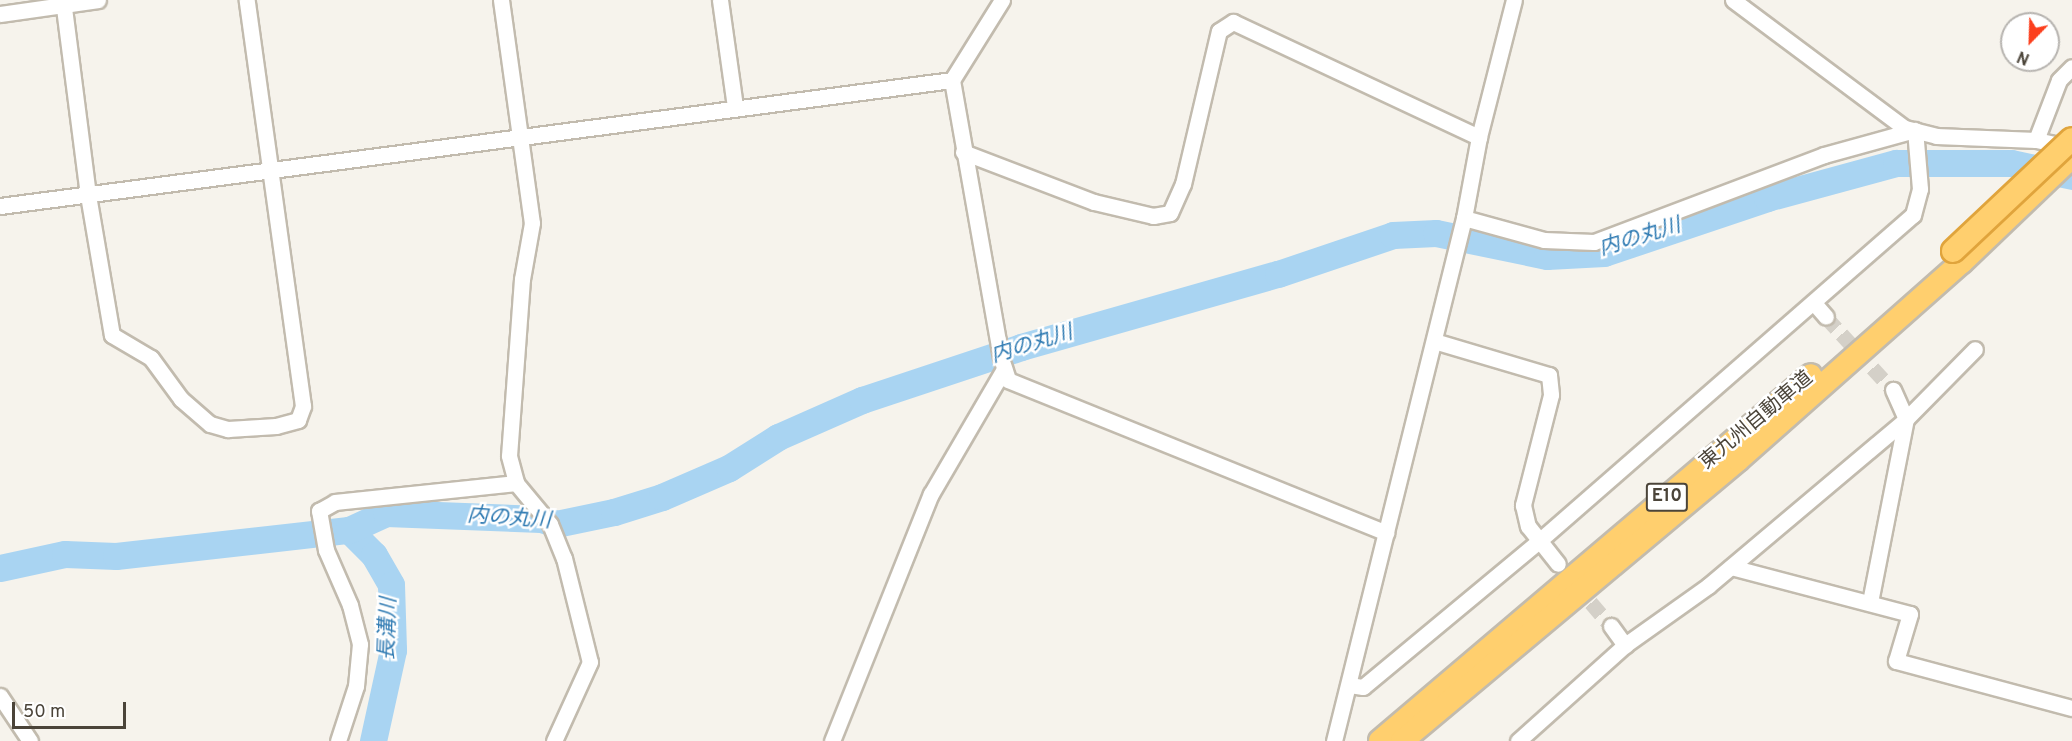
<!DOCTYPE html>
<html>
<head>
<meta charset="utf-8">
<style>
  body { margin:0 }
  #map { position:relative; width:2072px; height:741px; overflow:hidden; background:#f6f3ec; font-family:Overpass,"Noto Sans JP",sans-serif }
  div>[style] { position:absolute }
  .river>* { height:27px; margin:-13.5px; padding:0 13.5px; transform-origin:13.5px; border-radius:13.5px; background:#a9d4f2 }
  .minor-tunnel>* { height:15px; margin-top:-7.5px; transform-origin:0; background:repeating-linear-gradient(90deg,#d4d0c8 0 15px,transparent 0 23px) }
  .roads { filter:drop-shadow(2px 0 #c2bbae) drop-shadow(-2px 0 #c2bbae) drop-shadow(0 2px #c2bbae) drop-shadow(0 -2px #c2bbae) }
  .minor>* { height:15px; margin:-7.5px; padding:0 7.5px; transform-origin:7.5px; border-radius:7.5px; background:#fff }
  .highway>* { height:22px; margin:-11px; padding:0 11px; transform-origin:11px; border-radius:11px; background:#ffcf6e }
  .bridges { filter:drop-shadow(2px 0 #e0a43c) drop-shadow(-2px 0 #e0a43c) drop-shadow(0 2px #e0a43c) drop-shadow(0 -2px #e0a43c) }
  .highway-bridge>* { height:22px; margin:-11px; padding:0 11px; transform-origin:11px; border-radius:11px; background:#ffcf6e }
  span { translate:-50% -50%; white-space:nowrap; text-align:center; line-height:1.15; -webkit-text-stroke:5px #fff; paint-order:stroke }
  .shield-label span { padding:2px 4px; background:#fff; border:2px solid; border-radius:4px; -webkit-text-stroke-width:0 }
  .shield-label { font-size:18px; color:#4b4439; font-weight:700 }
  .street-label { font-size:20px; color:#4b4439 }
  .water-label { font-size:21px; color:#2e7ab2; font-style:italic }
  .north { position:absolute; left:2000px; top:12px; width:60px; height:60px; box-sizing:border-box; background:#fff; border:2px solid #b7b4b0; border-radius:50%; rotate:203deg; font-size:16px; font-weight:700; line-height:24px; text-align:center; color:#4b4439 }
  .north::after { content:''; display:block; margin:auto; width:21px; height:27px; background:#fc3f1d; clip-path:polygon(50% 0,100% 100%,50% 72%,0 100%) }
  .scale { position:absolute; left:12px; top:702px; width:114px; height:27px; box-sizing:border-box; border:3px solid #4b4439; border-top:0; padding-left:8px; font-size:18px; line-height:21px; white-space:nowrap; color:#4b4439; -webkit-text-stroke:4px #fff; paint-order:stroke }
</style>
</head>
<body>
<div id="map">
  <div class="river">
    <div style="left:349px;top:530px;width:35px;rotate:45deg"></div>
    <div style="left:374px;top:555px;width:34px;rotate:60deg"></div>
    <div style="left:391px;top:585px;width:65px;rotate:88.2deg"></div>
    <div style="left:393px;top:650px;width:93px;rotate:102.4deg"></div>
    <div style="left:0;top:568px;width:66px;rotate:-12.2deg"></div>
    <div style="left:65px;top:554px;width:51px;rotate:2.2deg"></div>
    <div style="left:116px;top:556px;width:234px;rotate:-6.4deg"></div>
    <div style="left:349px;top:530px;width:41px;rotate:-24.7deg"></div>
    <div style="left:386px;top:513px;width:155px;rotate:2.2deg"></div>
    <div style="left:541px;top:519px;width:16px;rotate:18deg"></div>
    <div style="left:556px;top:524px;width:59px;rotate:-11.7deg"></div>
    <div style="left:614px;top:512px;width:50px;rotate:-17.4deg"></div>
    <div style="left:662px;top:497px;width:73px;rotate:-23.4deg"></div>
    <div style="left:729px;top:468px;width:58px;rotate:-32.3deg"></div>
    <div style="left:778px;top:437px;width:92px;rotate:-23.8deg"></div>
    <div style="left:862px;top:400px;width:168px;rotate:-18.4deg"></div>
    <div style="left:1021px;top:347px;width:267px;rotate:-15.9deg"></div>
    <div style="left:1278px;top:274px;width:121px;rotate:-18.7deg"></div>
    <div style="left:1393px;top:235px;width:43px;rotate:-2.7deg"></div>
    <div style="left:1436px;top:233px;width:113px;rotate:11.7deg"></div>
    <div style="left:1547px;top:256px;width:57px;rotate:-3deg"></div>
    <div style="left:1604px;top:253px;width:172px;rotate:-18.6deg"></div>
    <div style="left:1767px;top:198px;width:134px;rotate:-15.2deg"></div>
    <div style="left:1896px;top:163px;width:115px"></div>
    <div style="left:2011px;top:163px;width:62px;rotate:12deg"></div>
  </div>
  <div class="minor-tunnel">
    <div style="left:1826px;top:317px;width:99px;rotate:47.5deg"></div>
    <div style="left:1576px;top:585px;width:54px;rotate:49.5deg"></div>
  </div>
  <div class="roads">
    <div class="minor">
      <div style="left:63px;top:0;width:197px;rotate:82.7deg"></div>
      <div style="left:88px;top:195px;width:142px;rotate:80.3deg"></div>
      <div style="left:112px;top:335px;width:45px;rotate:30.5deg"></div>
      <div style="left:151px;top:358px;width:51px;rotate:53.8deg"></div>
      <div style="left:181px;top:399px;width:38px;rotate:41deg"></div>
      <div style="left:210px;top:424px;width:19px;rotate:16deg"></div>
      <div style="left:228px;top:429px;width:48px;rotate:-3.6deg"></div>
      <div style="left:276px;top:426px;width:23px;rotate:-15deg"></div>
      <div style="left:298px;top:420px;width:15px;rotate:-70deg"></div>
      <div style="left:303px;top:406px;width:410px;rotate:-97.9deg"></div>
      <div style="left:501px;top:0;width:225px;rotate:82.1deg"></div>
      <div style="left:532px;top:223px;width:57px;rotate:100.1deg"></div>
      <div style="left:522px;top:279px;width:177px;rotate:94.2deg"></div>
      <div style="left:509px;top:456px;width:28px;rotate:75deg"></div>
      <div style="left:516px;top:483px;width:53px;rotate:50.3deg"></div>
      <div style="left:550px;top:524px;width:37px;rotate:68deg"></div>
      <div style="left:564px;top:558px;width:107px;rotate:76deg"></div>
      <div style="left:590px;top:662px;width:87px;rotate:114.5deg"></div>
      <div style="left:720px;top:0;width:108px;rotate:82deg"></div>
      <div style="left:1002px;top:0;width:94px;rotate:122deg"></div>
      <div style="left:952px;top:80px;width:282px;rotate:80deg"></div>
      <div style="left:1001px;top:358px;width:23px;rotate:72deg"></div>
      <div style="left:1008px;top:380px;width:408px;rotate:22deg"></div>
      <div style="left:1733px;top:0;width:214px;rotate:36.7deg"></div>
      <div style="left:1905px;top:128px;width:32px;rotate:14deg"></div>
      <div style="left:1936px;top:136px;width:100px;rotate:2.3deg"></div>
      <div style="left:2036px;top:140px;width:34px;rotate:12deg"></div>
      <div style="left:0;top:14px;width:99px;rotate:-8.1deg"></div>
      <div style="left:2036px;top:140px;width:64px;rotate:-69deg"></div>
      <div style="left:2059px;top:80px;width:18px;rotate:-45deg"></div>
      <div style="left:963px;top:152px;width:140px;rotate:20.9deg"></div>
      <div style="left:1094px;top:202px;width:61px;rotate:13.3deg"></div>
      <div style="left:1153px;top:216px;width:17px;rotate:-10deg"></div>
      <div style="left:1170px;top:213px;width:32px;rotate:-66deg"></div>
      <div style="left:1183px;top:184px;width:157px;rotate:-76.8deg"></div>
      <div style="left:1219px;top:31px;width:17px;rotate:-33deg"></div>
      <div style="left:1233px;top:22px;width:272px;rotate:25.1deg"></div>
      <div style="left:0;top:206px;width:960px;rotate:-7.54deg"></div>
      <div style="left:1464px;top:218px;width:83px;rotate:15.4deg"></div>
      <div style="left:1544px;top:240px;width:50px;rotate:2.3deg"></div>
      <div style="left:1594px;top:242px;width:246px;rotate:-20.7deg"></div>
      <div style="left:1824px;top:155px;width:94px;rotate:-15.4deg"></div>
      <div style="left:1814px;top:303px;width:18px;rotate:49deg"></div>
      <div style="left:1434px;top:341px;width:120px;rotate:16.5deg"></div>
      <div style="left:1549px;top:375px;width:20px;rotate:84deg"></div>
      <div style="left:1551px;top:395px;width:114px;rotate:104.3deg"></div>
      <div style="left:1523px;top:505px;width:22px;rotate:77deg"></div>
      <div style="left:1528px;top:526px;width:48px;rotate:51.7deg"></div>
      <div style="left:1731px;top:567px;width:185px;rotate:14.7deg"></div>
      <div style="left:1910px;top:614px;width:49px;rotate:106.6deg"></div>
      <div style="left:1896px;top:661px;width:182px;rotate:15deg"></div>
      <div style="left:1870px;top:602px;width:187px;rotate:-78.9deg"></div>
      <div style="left:1906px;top:419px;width:32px;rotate:-114deg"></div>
      <div style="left:1611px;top:626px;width:24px;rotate:54deg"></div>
      <div style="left:1350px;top:685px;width:13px;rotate:9deg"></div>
      <div style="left:1363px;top:687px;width:229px;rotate:-39.7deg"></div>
      <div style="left:1539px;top:541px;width:496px;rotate:-41.1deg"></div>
      <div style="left:1913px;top:215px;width:27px;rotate:-75deg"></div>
      <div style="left:1920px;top:189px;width:59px;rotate:-94.8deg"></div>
      <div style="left:0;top:696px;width:54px;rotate:56.3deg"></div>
      <div style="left:338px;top:741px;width:58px;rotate:-71.9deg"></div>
      <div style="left:356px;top:686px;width:42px;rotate:-84.6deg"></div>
      <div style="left:360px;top:644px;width:40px;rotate:-104.4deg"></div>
      <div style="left:350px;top:605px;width:60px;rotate:-113.6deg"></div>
      <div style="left:326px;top:550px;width:40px;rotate:-100deg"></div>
      <div style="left:319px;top:511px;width:18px;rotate:-29deg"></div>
      <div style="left:335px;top:502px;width:182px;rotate:-6deg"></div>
      <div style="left:832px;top:741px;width:266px;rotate:-68.2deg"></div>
      <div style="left:931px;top:494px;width:145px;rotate:-59.7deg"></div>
      <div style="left:1334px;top:741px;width:539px;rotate:-76.04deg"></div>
      <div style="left:1464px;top:218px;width:82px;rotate:-79.5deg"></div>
      <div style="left:1479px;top:137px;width:141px;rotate:-75.7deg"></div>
      <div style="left:1518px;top:741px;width:144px;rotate:-41.9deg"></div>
      <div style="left:1625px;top:645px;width:102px;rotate:-35.4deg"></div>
      <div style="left:1708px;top:586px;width:259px;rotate:-40.1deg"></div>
      <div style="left:1906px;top:419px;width:98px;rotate:-45.4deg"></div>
    </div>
    <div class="highway">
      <div style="left:1380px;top:741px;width:565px;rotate:-40.34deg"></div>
      <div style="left:1402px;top:741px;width:438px;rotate:-39.9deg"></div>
      <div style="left:1738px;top:460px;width:299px;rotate:-41.5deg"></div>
      <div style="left:1962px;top:262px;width:152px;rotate:-43.7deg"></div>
    </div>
  </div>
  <div class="bridges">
    <div class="highway-bridge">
      <div style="left:1953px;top:251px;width:163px;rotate:-43.3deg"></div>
    </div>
  </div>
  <div class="shield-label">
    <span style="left:1667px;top:497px">E10</span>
  </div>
  <div class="street-label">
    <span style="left:1757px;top:421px;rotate:-40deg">東九州自動車道</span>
  </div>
  <div class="water-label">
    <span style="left:1640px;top:238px;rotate:-17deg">内の丸川</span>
    <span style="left:1032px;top:345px;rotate:-17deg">内の丸川</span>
    <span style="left:509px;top:519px;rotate:4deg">内の丸川</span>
    <span style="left:389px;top:629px;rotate:-88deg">長溝川</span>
  </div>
  <div class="north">N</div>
  <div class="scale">50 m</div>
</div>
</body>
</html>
